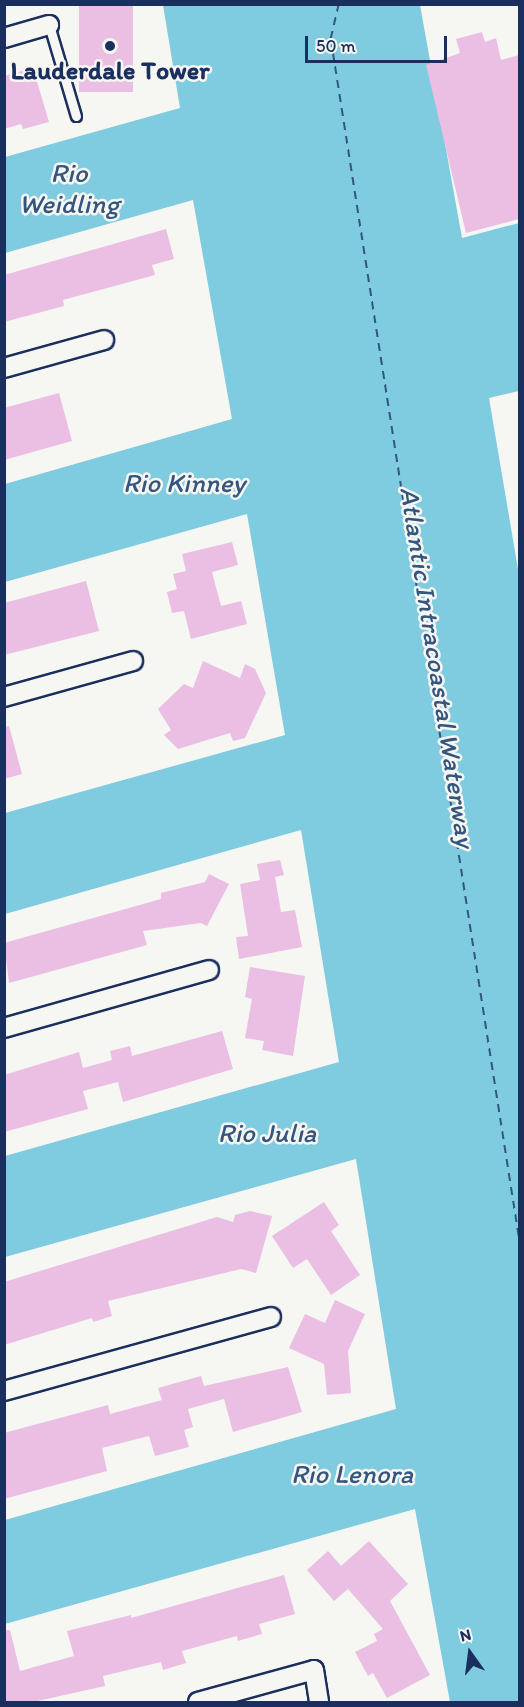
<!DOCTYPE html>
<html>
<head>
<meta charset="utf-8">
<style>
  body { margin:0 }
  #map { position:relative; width:524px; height:1707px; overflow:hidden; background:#f6f6f2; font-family:Itim,sans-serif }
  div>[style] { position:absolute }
  .water>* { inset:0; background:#7fcbdf }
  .ferry>* { height:1.5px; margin-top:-0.75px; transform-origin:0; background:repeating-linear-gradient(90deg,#34567e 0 8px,transparent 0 14px) }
  .building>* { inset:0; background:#ebbfe4; transform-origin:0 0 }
  .roads { filter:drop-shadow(2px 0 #1b2f5e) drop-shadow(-2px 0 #1b2f5e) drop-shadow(0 2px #1b2f5e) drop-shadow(0 -2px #1b2f5e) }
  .service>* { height:9px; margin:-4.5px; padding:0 4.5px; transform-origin:4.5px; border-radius:4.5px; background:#f6f6f2 }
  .minor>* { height:18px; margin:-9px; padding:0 9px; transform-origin:9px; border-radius:9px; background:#f6f6f2 }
  .dots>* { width:16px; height:16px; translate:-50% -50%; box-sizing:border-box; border:3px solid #f6f6f2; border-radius:50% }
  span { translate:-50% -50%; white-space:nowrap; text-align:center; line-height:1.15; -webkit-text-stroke:5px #f6f6f2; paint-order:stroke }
  .poi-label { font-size:26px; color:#1b2f5e; font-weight:700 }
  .water-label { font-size:27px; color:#34567e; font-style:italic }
  .frame { position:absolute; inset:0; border:6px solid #1b2f5e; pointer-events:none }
  .north { position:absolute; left:440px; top:1623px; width:60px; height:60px; -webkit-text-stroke:4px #f6f6f2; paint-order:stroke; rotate:346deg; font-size:16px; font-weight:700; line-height:24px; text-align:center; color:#1b2f5e }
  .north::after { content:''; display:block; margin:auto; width:21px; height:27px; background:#1b2f5e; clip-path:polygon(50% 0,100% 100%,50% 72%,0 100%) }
  .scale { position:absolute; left:305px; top:36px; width:142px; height:27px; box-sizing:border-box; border:3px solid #1b2f5e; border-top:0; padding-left:8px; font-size:18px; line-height:21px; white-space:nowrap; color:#1b2f5e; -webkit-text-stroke:4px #f6f6f2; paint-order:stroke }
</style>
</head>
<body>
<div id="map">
  <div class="water">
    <div style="clip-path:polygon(163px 5px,420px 5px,462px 238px,519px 223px,519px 391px,489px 398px,520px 581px,519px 1702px,450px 1702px,415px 1509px,5px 1624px,5px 1520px,396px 1409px,356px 1159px,5px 1257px,5px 1156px,339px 1062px,301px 830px,5px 914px,5px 813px,285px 735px,247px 514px,5px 582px,5px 484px,232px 419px,193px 200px,5px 253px,5px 157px,180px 108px)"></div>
  </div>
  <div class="ferry">
    <div style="left:339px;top:4px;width:36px;rotate:103deg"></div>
    <div style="left:331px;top:39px;width:1219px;rotate:81.08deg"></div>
  </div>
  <div class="building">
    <div style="left:79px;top:4px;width:54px;height:88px"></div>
    <div style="clip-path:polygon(482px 32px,485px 42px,496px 38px,501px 60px,519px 55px,519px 219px,466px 233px,426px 65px,460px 53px,456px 39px)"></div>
    <div style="clip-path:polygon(33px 68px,49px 122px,23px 129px,21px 124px,4px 129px,4px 76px)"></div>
    <div style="clip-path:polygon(166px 229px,174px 259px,152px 265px,155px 275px,63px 300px,64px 306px,4px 322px,4px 275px)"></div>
    <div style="clip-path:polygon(59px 393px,72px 441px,4px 460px,4px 408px)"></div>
    <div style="clip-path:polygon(232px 542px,238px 565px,212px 572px,221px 606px,241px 601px,247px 624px,191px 639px,184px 611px,172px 613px,167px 592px,177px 589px,173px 574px,186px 571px,182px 554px)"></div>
    <div style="clip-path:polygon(86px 581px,99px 631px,4px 655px,4px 603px)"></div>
    <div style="clip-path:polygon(203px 661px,240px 678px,245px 664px,255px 669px,266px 693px,245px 738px,233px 741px,230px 733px,178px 749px,164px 735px,171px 730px,158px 709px,184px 684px,193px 688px)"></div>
    <div style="clip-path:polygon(9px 726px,22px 774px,4px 779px,4px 727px)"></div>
    <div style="clip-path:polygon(280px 860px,284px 875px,275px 877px,281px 912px,295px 910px,302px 947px,239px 959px,236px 937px,248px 936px,240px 884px,260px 880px,257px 864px)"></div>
    <div style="clip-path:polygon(209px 874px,229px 884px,207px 926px,201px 923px,143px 931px,147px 945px,9px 983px,4px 943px,161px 899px,161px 893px,205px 882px)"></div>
    <div style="clip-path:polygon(250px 967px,305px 976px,293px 1056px,262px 1050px,264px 1041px,245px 1038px,252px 999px,245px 997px)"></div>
    <div style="clip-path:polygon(222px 1031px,233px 1069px,123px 1102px,118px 1082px,83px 1091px,88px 1109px,4px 1132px,4px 1075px,79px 1052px,83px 1068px,112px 1060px,110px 1051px,130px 1046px,132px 1056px)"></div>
    <div style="clip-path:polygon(324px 1202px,339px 1225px,331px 1231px,360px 1275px,331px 1295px,307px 1259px,293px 1268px,272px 1236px)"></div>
    <div style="clip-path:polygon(250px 1211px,272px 1216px,256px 1273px,241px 1269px,108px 1301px,112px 1316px,93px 1322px,92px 1318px,4px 1345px,4px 1282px,217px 1217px,233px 1222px,235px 1215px)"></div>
    <div style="clip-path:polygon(335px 1300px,365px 1314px,348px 1351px,351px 1393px,327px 1395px,324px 1364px,289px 1348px,305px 1314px,325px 1323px)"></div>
    <div style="clip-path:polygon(288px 1367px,302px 1412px,233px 1432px,224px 1399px,188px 1409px,193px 1427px,184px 1430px,189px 1447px,155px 1456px,149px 1436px,102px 1448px,107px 1471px,4px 1499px,4px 1433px,108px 1405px,110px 1414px,162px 1400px,158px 1388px,201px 1376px,204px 1386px)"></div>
    <div style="clip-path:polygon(369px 1541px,408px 1584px,390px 1601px,430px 1675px,387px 1698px,373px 1673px,368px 1676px,355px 1652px,377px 1641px,374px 1634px,383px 1629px,348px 1589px,334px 1601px,307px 1570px,328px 1551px,341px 1566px)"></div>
    <div style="clip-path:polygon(284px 1575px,295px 1614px,259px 1624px,262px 1634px,238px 1641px,237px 1636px,182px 1651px,186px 1663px,163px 1670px,161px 1662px,103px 1676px,105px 1686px,33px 1702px,4px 1702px,4px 1630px,10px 1630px,20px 1671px,74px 1656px,67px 1631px,131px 1615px,131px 1618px)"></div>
  </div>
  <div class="roads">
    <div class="service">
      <div style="left:49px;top:25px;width:95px;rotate:73.5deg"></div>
    </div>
    <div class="minor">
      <div style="left:4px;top:38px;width:47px;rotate:-16.1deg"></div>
      <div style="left:4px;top:368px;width:104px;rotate:-15.6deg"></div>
      <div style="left:4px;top:697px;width:134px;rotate:-15.6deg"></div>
      <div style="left:4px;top:1028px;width:213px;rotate:-15.8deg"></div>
      <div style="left:4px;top:1391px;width:277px;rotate:-15.5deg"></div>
      <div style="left:198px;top:1702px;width:120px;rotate:-15.4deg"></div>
      <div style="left:314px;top:1670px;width:32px;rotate:81deg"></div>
    </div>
  </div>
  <div class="dots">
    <div style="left:110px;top:46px;background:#1b2f5e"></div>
  </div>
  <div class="poi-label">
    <span style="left:110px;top:71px">Lauderdale Tower</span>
  </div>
  <div class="water-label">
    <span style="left:69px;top:188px">Rio<br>Weidling</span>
    <span style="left:184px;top:483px">Rio Kinney</span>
    <span style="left:438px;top:667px;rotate:81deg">Atlantic Intracoastal Waterway</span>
    <span style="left:267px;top:1133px">Rio Julia</span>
    <span style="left:352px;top:1474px">Rio Lenora</span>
  </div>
  <div class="frame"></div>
  <div class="north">N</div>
  <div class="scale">50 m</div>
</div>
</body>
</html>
